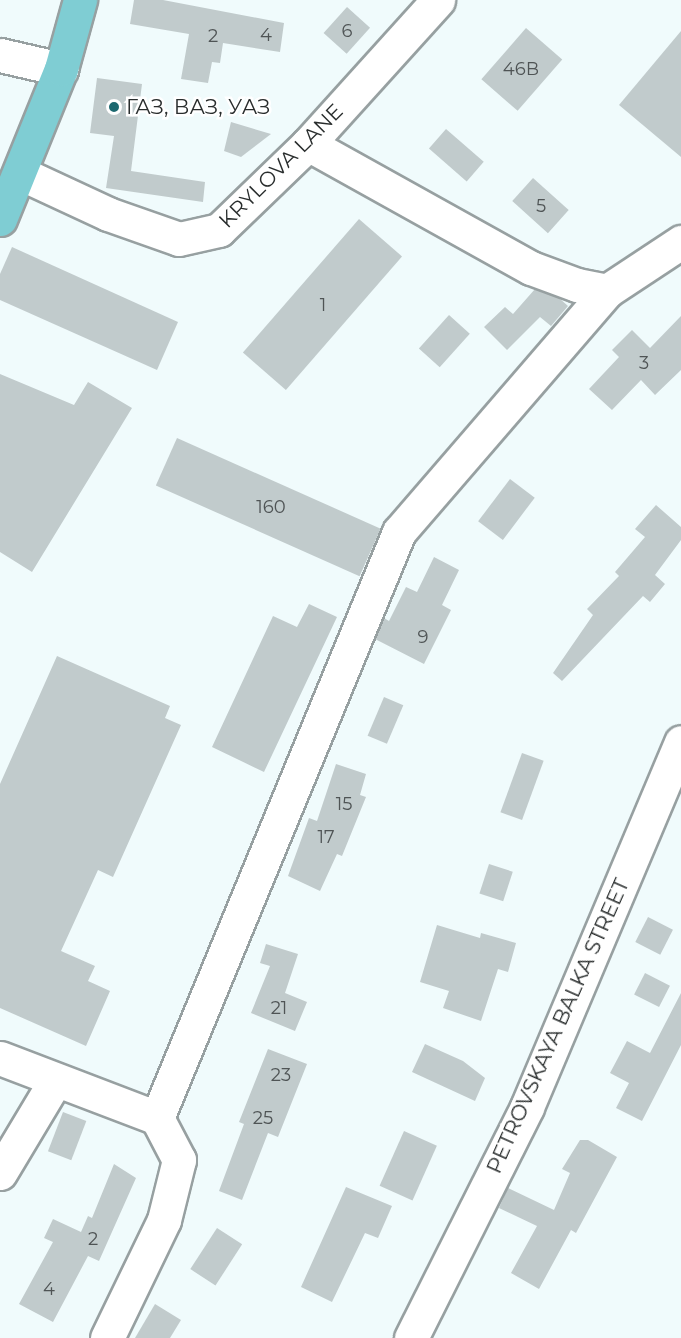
<!DOCTYPE html>
<html>
<head>
<meta charset="utf-8">
<style>
  body { margin:0 }
  #map { position:relative; width:681px; height:1338px; overflow:hidden; background:#f0fbfc; font-family:Montserrat,sans-serif }
  div>[style] { position:absolute }
  .building>* { inset:0; background:#c1cbcc; transform-origin:0 0 }
  .roads { filter:drop-shadow(2px 0 #97a0a1) drop-shadow(-2px 0 #97a0a1) drop-shadow(0 2px #97a0a1) drop-shadow(0 -2px #97a0a1) }
  .minor>* { height:33px; margin:-16.5px; padding:0 16.5px; transform-origin:16.5px; border-radius:16.5px; background:#fff }
  .major>* { height:33px; margin:-16.5px; padding:0 16.5px; transform-origin:16.5px; border-radius:16.5px; background:#7fcdd3 }
  .dots>* { width:16px; height:16px; translate:-50% -50%; box-sizing:border-box; border:3px solid #fff; border-radius:50% }
  span { translate:-50% -50%; white-space:nowrap; text-align:center; line-height:1.15; -webkit-text-stroke:5px #fff; paint-order:stroke }
  .number-label { font-size:18px; color:#4f5455 }
  .number-label span { -webkit-text-stroke-width:0 }
  .poi-label { font-size:21px; color:#292d2d }
  .left { translate:0 -50%; text-align:left }
  .street-label { font-size:21px; color:#292d2d }
</style>
</head>
<body>
<div id="map">
  <div class="building">
    <div style="clip-path:polygon(134px 0,163px 0,284px 23px,280px 52px,223px 43px,220px 63px,212px 62px,208px 83px,181px 79px,189px 34px,130px 24px)"></div>
    <div style="left:347px;top:7px;width:31px;height:35px;rotate:42deg"></div>
    <div style="left:526px;top:28px;width:48px;height:68px;rotate:41deg"></div>
    <div style="clip-path:polygon(681px 31px,681px 157px,619px 105px)"></div>
    <div style="clip-path:polygon(97px 78px,142px 84px,131px 171px,205px 182px,203px 202px,106px 188px,114px 136px,90px 133px)"></div>
    <div style="clip-path:polygon(231px 122px,271px 134px,241px 157px,224px 151px)"></div>
    <div style="left:446px;top:129px;width:50px;height:26px;rotate:41deg"></div>
    <div style="left:533px;top:178px;width:48px;height:31px;rotate:42deg"></div>
    <div style="left:359px;top:219px;width:57px;height:177px;rotate:41deg"></div>
    <div style="clip-path:polygon(12px 247px,178px 322px,157px 370px,0 300px,0 274px)"></div>
    <div style="clip-path:polygon(535px 289px,559px 298px,568px 306px,551px 326px,540px 317px,507px 350px,484px 327px,505px 307px,513px 314px)"></div>
    <div style="left:449px;top:315px;width:28px;height:45px;rotate:42deg"></div>
    <div style="clip-path:polygon(681px 316px,681px 370px,655px 395px,641px 380px,612px 410px,589px 389px,619px 357px,612px 350px,632px 330px,650px 348px)"></div>
    <div style="clip-path:polygon(0 374px,74px 405px,88px 382px,132px 408px,32px 572px,0 552px)"></div>
    <div style="left:177px;top:438px;width:223px;height:52px;rotate:24deg"></div>
    <div style="left:510px;top:479px;width:31px;height:53px;rotate:37deg"></div>
    <div style="clip-path:polygon(656px 505px,681px 527px,681px 540px,655px 575px,665px 584px,650px 602px,643px 596px,562px 681px,553px 673px,593px 615px,587px 609px,619px 576px,615px 572px,645px 537px,635px 529px)"></div>
    <div style="clip-path:polygon(434px 557px,459px 570px,442px 605px,451px 610px,424px 664px,375px 639px,384px 618px,389px 621px,406px 587px,417px 592px)"></div>
    <div style="clip-path:polygon(309px 604px,337px 617px,264px 772px,212px 747px,273px 616px,297px 627px)"></div>
    <div style="clip-path:polygon(57px 656px,170px 706px,165px 718px,181px 725px,113px 877px,98px 870px,61px 951px,95px 966px,88px 981px,110px 991px,86px 1046px,0 1008px,0 784px)"></div>
    <div style="left:384px;top:697px;width:21px;height:42px;rotate:23deg"></div>
    <div style="left:522px;top:753px;width:23px;height:63px;rotate:20deg"></div>
    <div style="clip-path:polygon(336px 764px,366px 774px,360px 795px,366px 797px,342px 856px,337px 854px,320px 891px,288px 876px,309px 818px,317px 821px)"></div>
    <div style="left:489px;top:864px;width:25px;height:31px;rotate:18deg"></div>
    <div style="left:648px;top:917px;width:28px;height:28px;rotate:27deg"></div>
    <div style="clip-path:polygon(437px 925px,480px 938px,481px 933px,516px 943px,508px 972px,498px 969px,481px 1021px,443px 1008px,449px 991px,420px 982px)"></div>
    <div style="clip-path:polygon(266px 944px,298px 954px,285px 993px,307px 1002px,295px 1031px,251px 1013px,270px 966px,260px 963px)"></div>
    <div style="left:645px;top:973px;width:28px;height:24px;rotate:27deg"></div>
    <div style="clip-path:polygon(681px 993px,681px 1045px,642px 1121px,616px 1108px,629px 1083px,610px 1073px,627px 1041px,650px 1053px)"></div>
    <div style="clip-path:polygon(425px 1044px,463px 1061px,485px 1078px,475px 1101px,412px 1072px)"></div>
    <div style="clip-path:polygon(268px 1049px,307px 1064px,278px 1137px,268px 1133px,242px 1200px,219px 1191px,244px 1124px,239px 1122px)"></div>
    <div style="left:63px;top:1112px;width:25px;height:42px;rotate:21deg"></div>
    <div style="left:404px;top:1131px;width:36px;height:60px;rotate:24deg"></div>
    <div style="clip-path:polygon(580px 1140px,588px 1140px,617px 1157px,576px 1233px,571px 1230px,539px 1289px,511px 1273px,537px 1226px,499px 1208px,508px 1188px,554px 1210px,570px 1173px,562px 1169px)"></div>
    <div style="clip-path:polygon(114px 1164px,136px 1178px,99px 1261px,88px 1256px,53px 1322px,19px 1304px,53px 1242px,44px 1238px,53px 1219px,81px 1232px,88px 1216px,92px 1218px)"></div>
    <div style="clip-path:polygon(346px 1187px,392px 1206px,378px 1238px,365px 1233px,332px 1302px,301px 1287px)"></div>
    <div style="left:217px;top:1228px;width:30px;height:49px;rotate:33deg"></div>
    <div style="clip-path:polygon(155px 1304px,181px 1320px,170px 1338px,135px 1338px)"></div>
  </div>
  <div class="roads">
    <div class="minor">
      <div style="left:0;top:55px;width:63px;rotate:12.9deg"></div>
      <div style="left:308px;top:144px;width:255px;rotate:29.1deg"></div>
      <div style="left:531px;top:268px;width:49px;rotate:20.3deg"></div>
      <div style="left:577px;top:285px;width:31px;rotate:11deg"></div>
      <div style="left:22px;top:174px;width:95px;rotate:24.9deg"></div>
      <div style="left:108px;top:214px;width:75px;rotate:19.4deg"></div>
      <div style="left:179px;top:239px;width:41px;rotate:-12.7deg"></div>
      <div style="left:219px;top:230px;width:124px;rotate:-44deg"></div>
      <div style="left:308px;top:144px;width:194px;rotate:-47.9deg"></div>
      <div style="left:0;top:1058px;width:168px;rotate:20.9deg"></div>
      <div style="left:157px;top:1118px;width:634px;rotate:-67.56deg"></div>
      <div style="left:399px;top:532px;width:318px;rotate:-49.2deg"></div>
      <div style="left:607px;top:291px;width:89px;rotate:-33.5deg"></div>
      <div style="left:0;top:1173px;width:107px;rotate:-59.1deg"></div>
      <div style="left:107px;top:1338px;width:131px;rotate:-64.2deg"></div>
      <div style="left:164px;top:1220px;width:62px;rotate:-76deg"></div>
      <div style="left:179px;top:1160px;width:47px;rotate:-117.6deg"></div>
      <div style="left:411px;top:1338px;width:258px;rotate:-63.3deg"></div>
      <div style="left:527px;top:1107px;width:396px;rotate:-67.1deg"></div>
    </div>
    <div class="major">
      <div style="left:0;top:219px;width:162px;rotate:-67.9deg"></div>
      <div style="left:61px;top:69px;width:72px;rotate:-74.6deg"></div>
    </div>
  </div>
  <div class="dots">
    <div style="left:114px;top:107px;background:#1c686f"></div>
  </div>
  <div class="number-label">
    <span style="left:347px;top:31px">6</span>
    <span style="left:266px;top:35px">4</span>
    <span style="left:213px;top:36px">2</span>
    <span style="left:521px;top:69px">46В</span>
    <span style="left:541px;top:206px">5</span>
    <span style="left:323px;top:305px">1</span>
    <span style="left:644px;top:363px">3</span>
    <span style="left:271px;top:507px">160</span>
    <span style="left:423px;top:637px">9</span>
    <span style="left:344px;top:804px">15</span>
    <span style="left:326px;top:837px">17</span>
    <span style="left:279px;top:1008px">21</span>
    <span style="left:281px;top:1075px">23</span>
    <span style="left:263px;top:1118px">25</span>
    <span style="left:93px;top:1239px">2</span>
    <span style="left:49px;top:1289px">4</span>
  </div>
  <div class="poi-label">
    <span class="left" style="left:126px;top:107px">ГАЗ, ВАЗ, УАЗ</span>
  </div>
  <div class="street-label">
    <span style="left:281px;top:166px;rotate:-45deg">KRYLOVA LANE</span>
    <span style="left:558px;top:1026px;rotate:-66deg">PETROVSKAYA BALKA STREET</span>
  </div>
</div>
</body>
</html>
